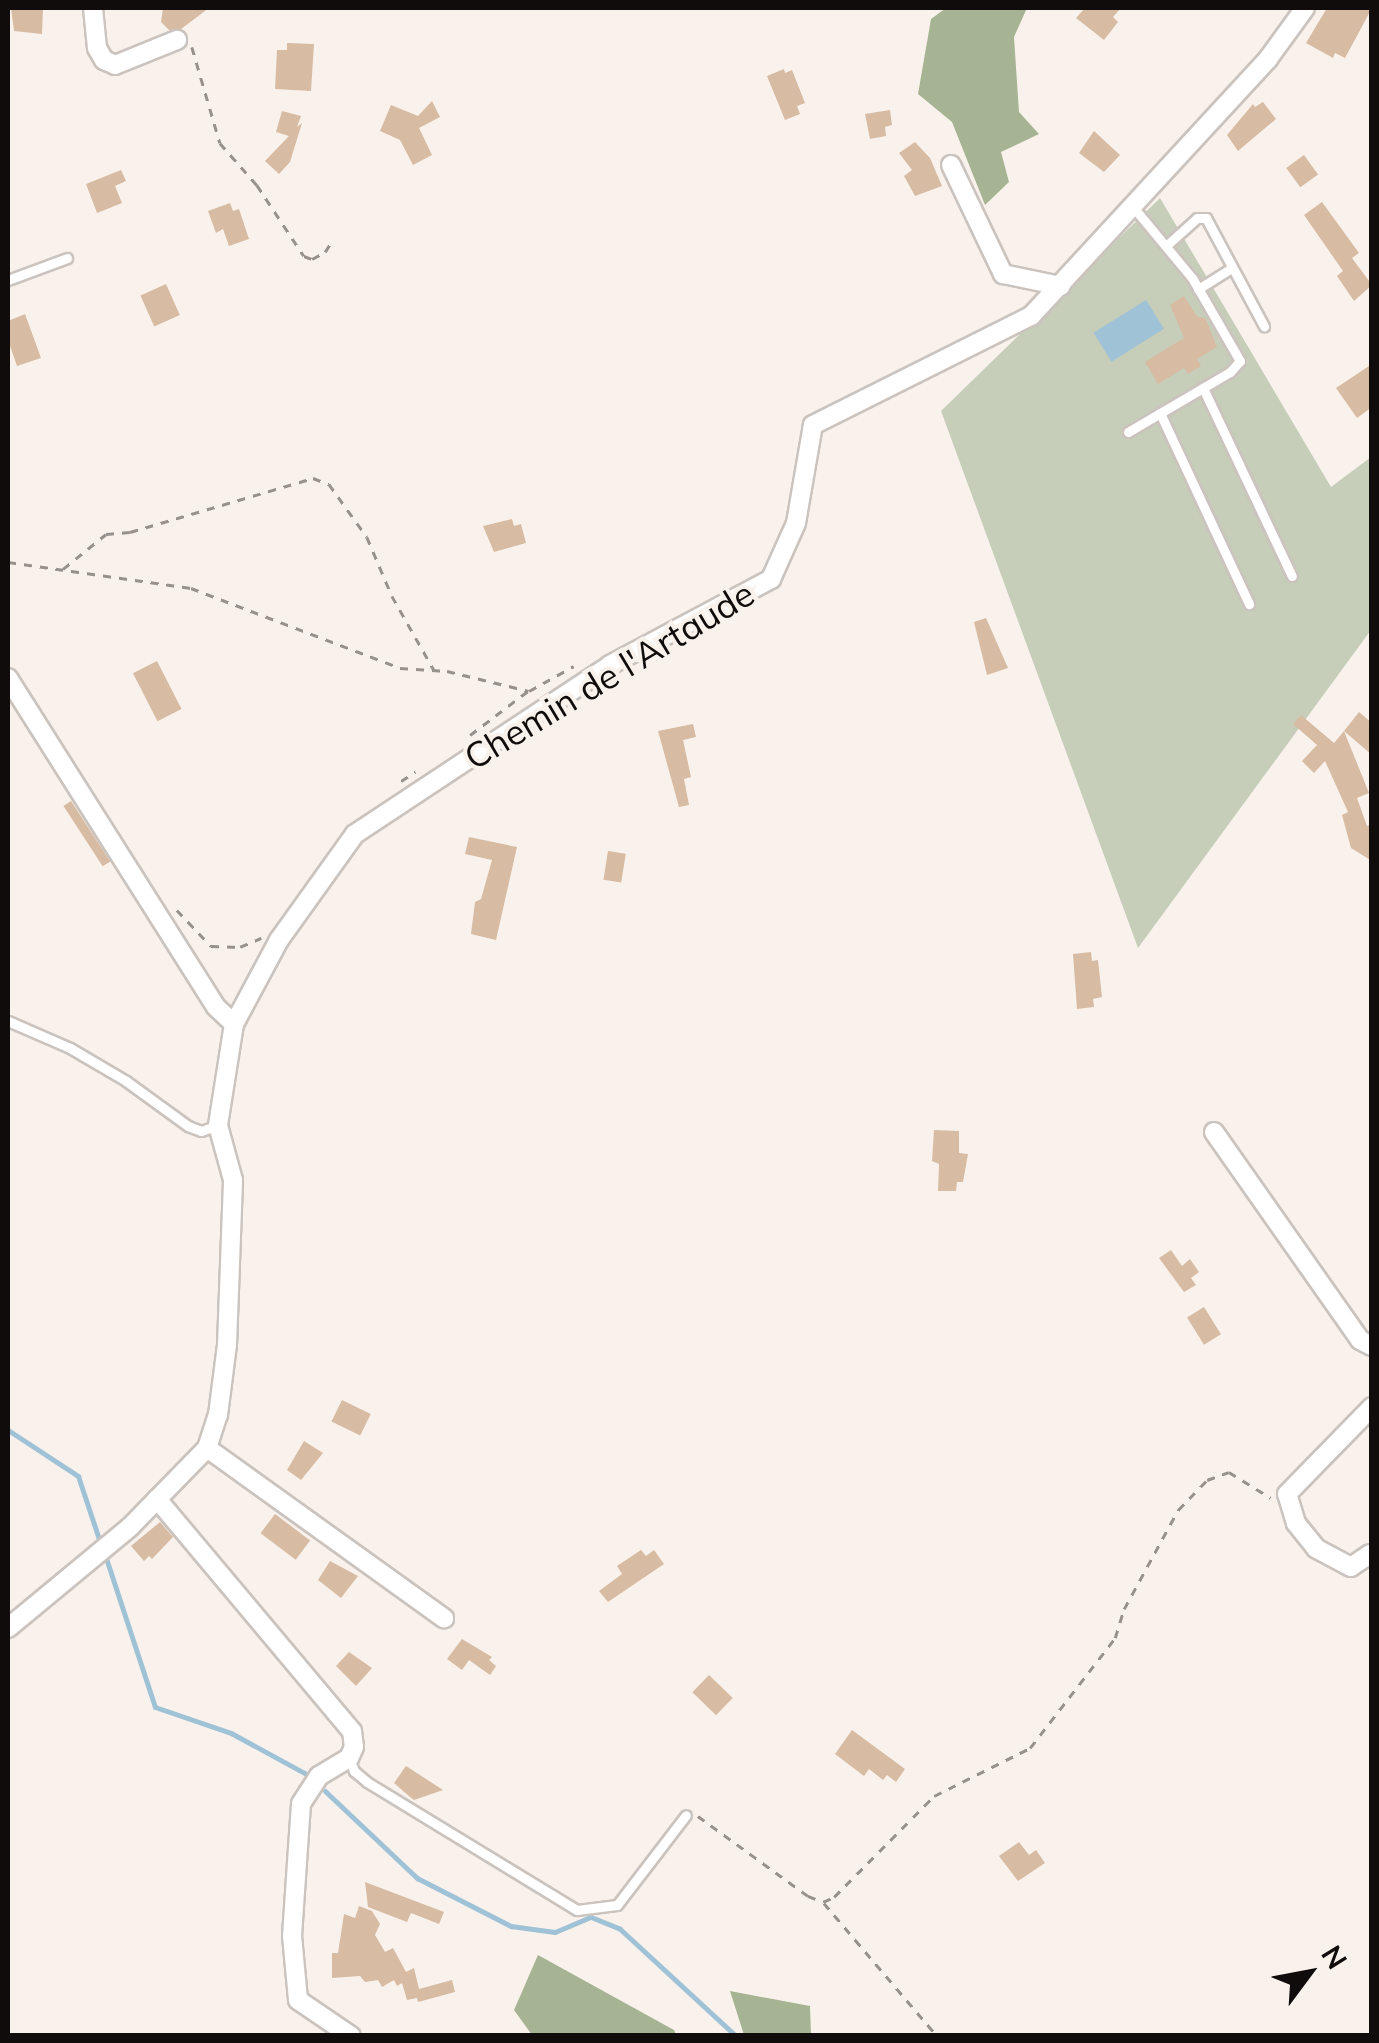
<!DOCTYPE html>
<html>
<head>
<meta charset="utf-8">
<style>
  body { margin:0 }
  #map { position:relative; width:1379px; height:2043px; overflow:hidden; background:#f9f2ec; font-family:Mulish,sans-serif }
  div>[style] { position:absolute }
  .green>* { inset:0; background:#c6ceba }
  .forest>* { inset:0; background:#a7b493 }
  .water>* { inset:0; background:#a0c2d7; transform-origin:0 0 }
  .stream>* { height:5px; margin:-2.5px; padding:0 2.5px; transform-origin:2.5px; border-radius:2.5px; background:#a0c2d7 }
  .building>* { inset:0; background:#d7bba2; transform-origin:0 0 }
  .path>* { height:2.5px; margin-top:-1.25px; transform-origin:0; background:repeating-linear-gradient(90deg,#96918d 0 8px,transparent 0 16px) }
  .roads { filter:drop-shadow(2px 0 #cac3be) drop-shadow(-2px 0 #cac3be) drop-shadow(0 2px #cac3be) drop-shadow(0 -2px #cac3be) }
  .lane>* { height:9px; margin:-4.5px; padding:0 4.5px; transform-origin:4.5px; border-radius:4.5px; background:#fff }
  .street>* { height:18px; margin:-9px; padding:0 9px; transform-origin:9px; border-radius:9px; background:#fff }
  span { translate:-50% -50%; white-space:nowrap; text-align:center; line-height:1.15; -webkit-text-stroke:8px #f9f2ec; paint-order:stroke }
  .street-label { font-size:35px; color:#0f0c0b }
  .frame { position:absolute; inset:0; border:10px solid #0f0c0b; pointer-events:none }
  .north { position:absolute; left:1259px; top:1923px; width:100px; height:100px; -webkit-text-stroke:8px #f9f2ec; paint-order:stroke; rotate:58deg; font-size:28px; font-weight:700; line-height:40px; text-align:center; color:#0f0c0b }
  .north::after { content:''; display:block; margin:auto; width:35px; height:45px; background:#0f0c0b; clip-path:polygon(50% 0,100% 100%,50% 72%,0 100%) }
</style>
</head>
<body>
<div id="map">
  <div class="green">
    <div style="clip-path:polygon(1160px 198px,1331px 487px,1371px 457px,1371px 630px,1138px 948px,941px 411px)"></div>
  </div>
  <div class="forest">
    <div style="clip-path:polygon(946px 8px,1027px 8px,1014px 37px,1019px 112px,1039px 134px,1001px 152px,1009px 182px,985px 205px,952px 122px,918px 94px,931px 19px)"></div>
    <div style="clip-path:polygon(538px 1955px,674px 2030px,676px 2035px,532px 2035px,514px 2010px)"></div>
    <div style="clip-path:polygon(730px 1991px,810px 2006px,811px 2035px,744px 2035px)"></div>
  </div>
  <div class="water">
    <div style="left:1146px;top:300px;width:34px;height:62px;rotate:58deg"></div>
  </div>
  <div class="stream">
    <div style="left:8px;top:1430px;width:84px;rotate:33.3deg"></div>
    <div style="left:78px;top:1476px;width:73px;rotate:71.6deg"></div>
    <div style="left:105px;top:1555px;width:160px;rotate:71.8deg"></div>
    <div style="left:155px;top:1707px;width:80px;rotate:18.9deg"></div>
    <div style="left:231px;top:1733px;width:88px;rotate:28.6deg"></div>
    <div style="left:325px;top:1791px;width:127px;rotate:43.4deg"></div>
    <div style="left:417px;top:1878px;width:106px;rotate:27.1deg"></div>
    <div style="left:511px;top:1926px;width:44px;rotate:7.8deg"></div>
    <div style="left:555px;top:1932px;width:39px;rotate:-23deg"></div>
    <div style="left:591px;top:1917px;width:31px;rotate:22deg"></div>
    <div style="left:620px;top:1929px;width:158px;rotate:42.7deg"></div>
  </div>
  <div class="building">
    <div style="clip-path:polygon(11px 8px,43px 8px,42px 34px,14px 31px)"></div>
    <div style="clip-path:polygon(163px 8px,209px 8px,181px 29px,169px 30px,161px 22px)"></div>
    <div style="clip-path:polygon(1085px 8px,1121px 8px,1113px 17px,1118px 22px,1104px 40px,1076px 18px)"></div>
    <div style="clip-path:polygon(1327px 8px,1372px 8px,1345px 58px,1335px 53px,1333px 58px,1306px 43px)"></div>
    <div style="clip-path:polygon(287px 43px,314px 44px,311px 91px,275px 89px,277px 50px,287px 50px)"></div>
    <div style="clip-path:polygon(784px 69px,785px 73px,792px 70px,805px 103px,797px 106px,800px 114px,785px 120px,767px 76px)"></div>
    <div style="clip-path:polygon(432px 101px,440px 117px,419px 128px,432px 155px,413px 165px,400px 140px,380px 131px,391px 105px,418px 116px)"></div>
    <div style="clip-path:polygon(1263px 102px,1276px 119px,1238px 151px,1227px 135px,1253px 104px,1255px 107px)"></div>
    <div style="clip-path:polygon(890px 110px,892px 125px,885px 127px,886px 136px,870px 139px,865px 114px)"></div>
    <div style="clip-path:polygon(282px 111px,301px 116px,297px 127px,302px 123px,290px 162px,279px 174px,265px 161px,289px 136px,276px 132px)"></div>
    <div style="clip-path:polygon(1094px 131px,1120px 155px,1104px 172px,1079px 153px)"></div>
    <div style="clip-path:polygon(915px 142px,930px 158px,942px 186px,915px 196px,904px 176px,912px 170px,899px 153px)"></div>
    <div style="left:1304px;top:155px;width:24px;height:22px;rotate:54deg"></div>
    <div style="clip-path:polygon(121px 170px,126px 181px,115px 186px,122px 203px,97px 213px,86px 184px)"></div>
    <div style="clip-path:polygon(1322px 202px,1359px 253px,1352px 258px,1372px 285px,1354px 301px,1337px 276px,1343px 271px,1304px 215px)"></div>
    <div style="clip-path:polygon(230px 203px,233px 211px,239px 209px,249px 239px,229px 246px,223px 229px,216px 233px,208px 211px)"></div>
    <div style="left:166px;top:284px;width:34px;height:28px;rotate:66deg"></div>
    <div style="clip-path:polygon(1184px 296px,1197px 316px,1206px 319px,1217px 347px,1197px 359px,1201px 366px,1188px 374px,1184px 368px,1158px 384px,1145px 362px,1184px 338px,1170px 305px)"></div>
    <div style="clip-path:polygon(25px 314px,41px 358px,17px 366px,8px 340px,8px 321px)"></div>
    <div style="clip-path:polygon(1372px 364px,1372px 407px,1357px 418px,1336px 388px)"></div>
    <div style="clip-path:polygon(512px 519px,514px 526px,521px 524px,526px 543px,494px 552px,483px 526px)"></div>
    <div style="clip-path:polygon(986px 618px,1008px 668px,987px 675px,974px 622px)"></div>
    <div style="left:157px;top:661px;width:54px;height:27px;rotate:63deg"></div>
    <div style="clip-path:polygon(1359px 712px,1372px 723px,1372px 755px,1344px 731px)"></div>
    <div style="clip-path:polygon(1301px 715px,1334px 743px,1344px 731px,1369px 793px,1357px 798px,1367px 826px,1372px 824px,1372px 861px,1351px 848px,1342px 815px,1348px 812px,1325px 761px,1314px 773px,1302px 761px,1317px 745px,1293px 724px)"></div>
    <div style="clip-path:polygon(693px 724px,696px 737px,683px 740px,691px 777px,684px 779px,689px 805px,679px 807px,658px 731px)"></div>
    <div style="left:71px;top:801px;width:72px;height:9px;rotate:57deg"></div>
    <div style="clip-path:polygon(469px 837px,517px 847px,496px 940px,471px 934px,475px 902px,481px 899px,492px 860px,465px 854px)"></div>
    <div style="left:608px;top:851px;width:18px;height:29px;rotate:9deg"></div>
    <div style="clip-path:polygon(1091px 952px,1092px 961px,1098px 960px,1102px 997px,1093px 999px,1094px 1007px,1077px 1009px,1073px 954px)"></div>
    <div style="clip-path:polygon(934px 1130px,959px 1131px,959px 1153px,968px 1154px,963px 1182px,957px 1182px,956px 1191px,938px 1191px,939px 1164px,932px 1161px)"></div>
    <div style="clip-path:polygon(1171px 1250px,1182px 1266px,1190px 1259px,1199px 1272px,1191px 1278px,1196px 1285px,1184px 1292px,1159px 1258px)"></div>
    <div style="left:1204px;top:1307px;width:32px;height:20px;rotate:58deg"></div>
    <div style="left:342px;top:1400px;width:32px;height:24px;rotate:26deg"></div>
    <div style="clip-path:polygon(304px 1441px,323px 1453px,301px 1480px,287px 1470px)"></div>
    <div style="left:275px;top:1514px;width:44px;height:24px;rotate:37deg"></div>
    <div style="clip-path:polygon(160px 1522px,173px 1537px,152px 1559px,149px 1556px,144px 1561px,131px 1546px)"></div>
    <div style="clip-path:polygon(641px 1550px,646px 1556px,654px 1550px,664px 1564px,608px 1602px,599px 1591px,622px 1574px,617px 1566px)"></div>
    <div style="clip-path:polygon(330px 1561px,358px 1576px,341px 1598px,318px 1580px)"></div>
    <div style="clip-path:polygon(462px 1639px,492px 1657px,489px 1660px,496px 1666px,490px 1675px,469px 1660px,462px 1670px,447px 1659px)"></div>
    <div style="clip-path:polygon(349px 1652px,372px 1668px,356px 1686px,336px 1666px)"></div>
    <div style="left:709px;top:1675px;width:33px;height:24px;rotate:44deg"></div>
    <div style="clip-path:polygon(852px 1730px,905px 1769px,896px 1782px,887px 1775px,883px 1780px,869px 1769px,864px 1776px,835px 1754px)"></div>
    <div style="clip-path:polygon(406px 1766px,443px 1790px,414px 1800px,410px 1797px,394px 1783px)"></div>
    <div style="clip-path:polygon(1019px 1842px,1029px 1855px,1036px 1850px,1045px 1863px,1018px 1881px,999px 1856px)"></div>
    <div style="clip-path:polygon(365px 1882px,444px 1912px,439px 1924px,411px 1913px,407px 1922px,368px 1907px)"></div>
    <div style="clip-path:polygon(359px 1906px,372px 1911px,380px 1924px,375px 1935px,385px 1952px,393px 1948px,406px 1972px,414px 1968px,419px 1989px,452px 1980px,455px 1992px,418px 2002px,417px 1998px,407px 2000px,402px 1983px,397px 1986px,394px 1980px,382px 1987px,378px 1980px,365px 1982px,360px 1976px,332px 1978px,332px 1953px,338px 1953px,344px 1914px,355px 1918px)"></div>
  </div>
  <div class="path">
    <div style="left:192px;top:47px;width:100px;rotate:73.7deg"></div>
    <div style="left:220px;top:143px;width:56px;rotate:48.6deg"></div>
    <div style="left:257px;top:185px;width:85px;rotate:56.5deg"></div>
    <div style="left:304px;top:256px;width:9px;rotate:21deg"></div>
    <div style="left:312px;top:259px;width:15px;rotate:-28deg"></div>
    <div style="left:325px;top:252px;width:13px;rotate:-58deg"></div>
    <div style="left:8px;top:562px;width:185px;rotate:8.1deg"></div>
    <div style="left:191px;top:588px;width:224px;rotate:20.9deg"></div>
    <div style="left:400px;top:668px;width:47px;rotate:3.7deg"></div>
    <div style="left:447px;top:671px;width:84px;rotate:13.7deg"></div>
    <div style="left:529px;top:691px;width:51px;rotate:-29.1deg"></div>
    <div style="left:63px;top:569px;width:55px;rotate:-39.1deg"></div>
    <div style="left:106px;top:534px;width:24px;rotate:-5deg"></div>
    <div style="left:130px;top:532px;width:191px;rotate:-16.4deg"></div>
    <div style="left:313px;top:478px;width:17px;rotate:21deg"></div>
    <div style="left:329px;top:484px;width:65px;rotate:54.4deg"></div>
    <div style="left:367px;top:537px;width:64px;rotate:67deg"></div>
    <div style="left:392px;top:596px;width:85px;rotate:60.4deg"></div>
    <div style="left:470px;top:735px;width:73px;rotate:-37.2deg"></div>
    <div style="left:401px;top:781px;width:17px;rotate:-33deg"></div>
    <div style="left:177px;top:910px;width:50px;rotate:46.6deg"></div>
    <div style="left:211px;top:946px;width:29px;rotate:2deg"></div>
    <div style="left:240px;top:947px;width:23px;rotate:-23deg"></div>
    <div style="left:698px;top:1816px;width:136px;rotate:36deg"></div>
    <div style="left:808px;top:1896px;width:16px;rotate:22deg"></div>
    <div style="left:823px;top:1902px;width:12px;rotate:-24deg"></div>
    <div style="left:834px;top:1897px;width:142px;rotate:-45.3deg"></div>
    <div style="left:934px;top:1796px;width:107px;rotate:-26.6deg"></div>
    <div style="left:1030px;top:1748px;width:139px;rotate:-52.3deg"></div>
    <div style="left:1115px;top:1638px;width:30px;rotate:-73deg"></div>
    <div style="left:1124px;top:1609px;width:113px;rotate:-61.4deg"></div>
    <div style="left:1178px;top:1510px;width:42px;rotate:-46deg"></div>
    <div style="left:1207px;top:1480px;width:23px;rotate:-20deg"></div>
    <div style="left:1229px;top:1472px;width:49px;rotate:31.8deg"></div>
    <div style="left:824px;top:1903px;width:175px;rotate:49.6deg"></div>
  </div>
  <div class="roads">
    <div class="lane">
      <div style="left:1167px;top:245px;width:40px;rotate:-42deg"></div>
      <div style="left:1197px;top:218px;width:9px"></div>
      <div style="left:1206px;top:218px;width:123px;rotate:61.8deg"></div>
      <div style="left:8px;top:280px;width:63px;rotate:-20.4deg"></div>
      <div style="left:1198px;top:289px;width:40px;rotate:-32deg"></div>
      <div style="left:1203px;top:388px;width:208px;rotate:64.7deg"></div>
      <div style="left:1160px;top:413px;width:211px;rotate:65deg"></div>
      <div style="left:1128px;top:432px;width:118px;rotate:-30.5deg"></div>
      <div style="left:1230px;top:372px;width:15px;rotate:-48deg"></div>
      <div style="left:1240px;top:361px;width:96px;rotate:-120deg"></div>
      <div style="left:1192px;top:278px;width:92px;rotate:-129.7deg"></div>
      <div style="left:8px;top:1021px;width:68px;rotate:23.5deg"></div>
      <div style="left:70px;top:1048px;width:65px;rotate:30.5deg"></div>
      <div style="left:126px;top:1081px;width:77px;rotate:36deg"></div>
      <div style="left:188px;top:1126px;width:14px;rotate:21deg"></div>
      <div style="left:201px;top:1131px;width:18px;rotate:-19deg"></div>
      <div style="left:349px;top:1758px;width:14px;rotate:69deg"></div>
      <div style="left:354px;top:1771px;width:17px;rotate:40deg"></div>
      <div style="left:367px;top:1782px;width:246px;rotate:31.4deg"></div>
      <div style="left:577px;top:1910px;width:40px;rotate:-7.1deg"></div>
      <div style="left:617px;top:1905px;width:113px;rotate:-52.5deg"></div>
    </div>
    <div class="street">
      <div style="left:93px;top:8px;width:40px;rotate:84.3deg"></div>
      <div style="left:97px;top:48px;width:14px;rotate:60deg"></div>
      <div style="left:104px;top:60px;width:12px;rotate:24deg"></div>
      <div style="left:115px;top:65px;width:67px;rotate:-22deg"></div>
      <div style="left:951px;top:165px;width:121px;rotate:64.5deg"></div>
      <div style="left:1003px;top:274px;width:59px;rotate:11.7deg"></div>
      <div style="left:8px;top:678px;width:389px;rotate:57.7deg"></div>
      <div style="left:216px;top:1007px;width:25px;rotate:43deg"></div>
      <div style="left:1214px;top:1132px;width:254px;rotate:54.9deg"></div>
      <div style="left:1360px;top:1340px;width:13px;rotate:27deg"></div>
      <div style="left:207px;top:1448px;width:292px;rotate:35.7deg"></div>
      <div style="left:157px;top:1499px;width:303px;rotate:50deg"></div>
      <div style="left:352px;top:1731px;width:16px;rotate:83deg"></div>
      <div style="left:354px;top:1747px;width:12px;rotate:114deg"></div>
      <div style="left:349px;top:1758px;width:35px;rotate:149deg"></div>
      <div style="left:319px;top:1776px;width:33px;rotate:123deg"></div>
      <div style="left:301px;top:1804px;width:132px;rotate:93.9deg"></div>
      <div style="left:292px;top:1936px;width:64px;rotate:84.6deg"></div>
      <div style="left:298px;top:2000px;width:64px;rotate:34.2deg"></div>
      <div style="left:1370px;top:1554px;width:23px;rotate:146deg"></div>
      <div style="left:1351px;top:1567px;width:40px;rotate:-152deg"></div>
      <div style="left:1316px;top:1548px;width:32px;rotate:-129deg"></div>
      <div style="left:1296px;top:1523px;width:30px;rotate:-107deg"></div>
      <div style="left:1287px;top:1494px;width:122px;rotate:-45.7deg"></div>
      <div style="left:8px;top:1628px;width:158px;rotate:-39.6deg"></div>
      <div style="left:130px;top:1527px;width:110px;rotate:-45.7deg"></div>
      <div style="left:207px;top:1448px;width:35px;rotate:-72deg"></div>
      <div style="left:218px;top:1415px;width:71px;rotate:-82.7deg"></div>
      <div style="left:227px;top:1345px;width:165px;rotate:-87.9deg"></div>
      <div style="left:233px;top:1180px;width:57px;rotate:-105.3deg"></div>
      <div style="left:218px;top:1125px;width:102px;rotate:-81deg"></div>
      <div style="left:234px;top:1024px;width:95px;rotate:-61.8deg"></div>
      <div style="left:279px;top:940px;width:130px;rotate:-54.4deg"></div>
      <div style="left:355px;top:834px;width:306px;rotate:-33.5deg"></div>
      <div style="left:610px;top:665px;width:183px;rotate:-28.1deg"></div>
      <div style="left:771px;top:579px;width:61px;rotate:-65.9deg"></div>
      <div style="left:796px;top:523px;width:99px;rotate:-80.2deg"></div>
      <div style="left:813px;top:425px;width:244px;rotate:-26.6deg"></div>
      <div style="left:1031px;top:316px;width:350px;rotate:-47.3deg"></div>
      <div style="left:1268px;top:59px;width:63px;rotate:-54deg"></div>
    </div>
  </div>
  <div class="street-label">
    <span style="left:609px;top:675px;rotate:-31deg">Chemin de l'Artaude</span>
  </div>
  <div class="frame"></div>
  <div class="north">N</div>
</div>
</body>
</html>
